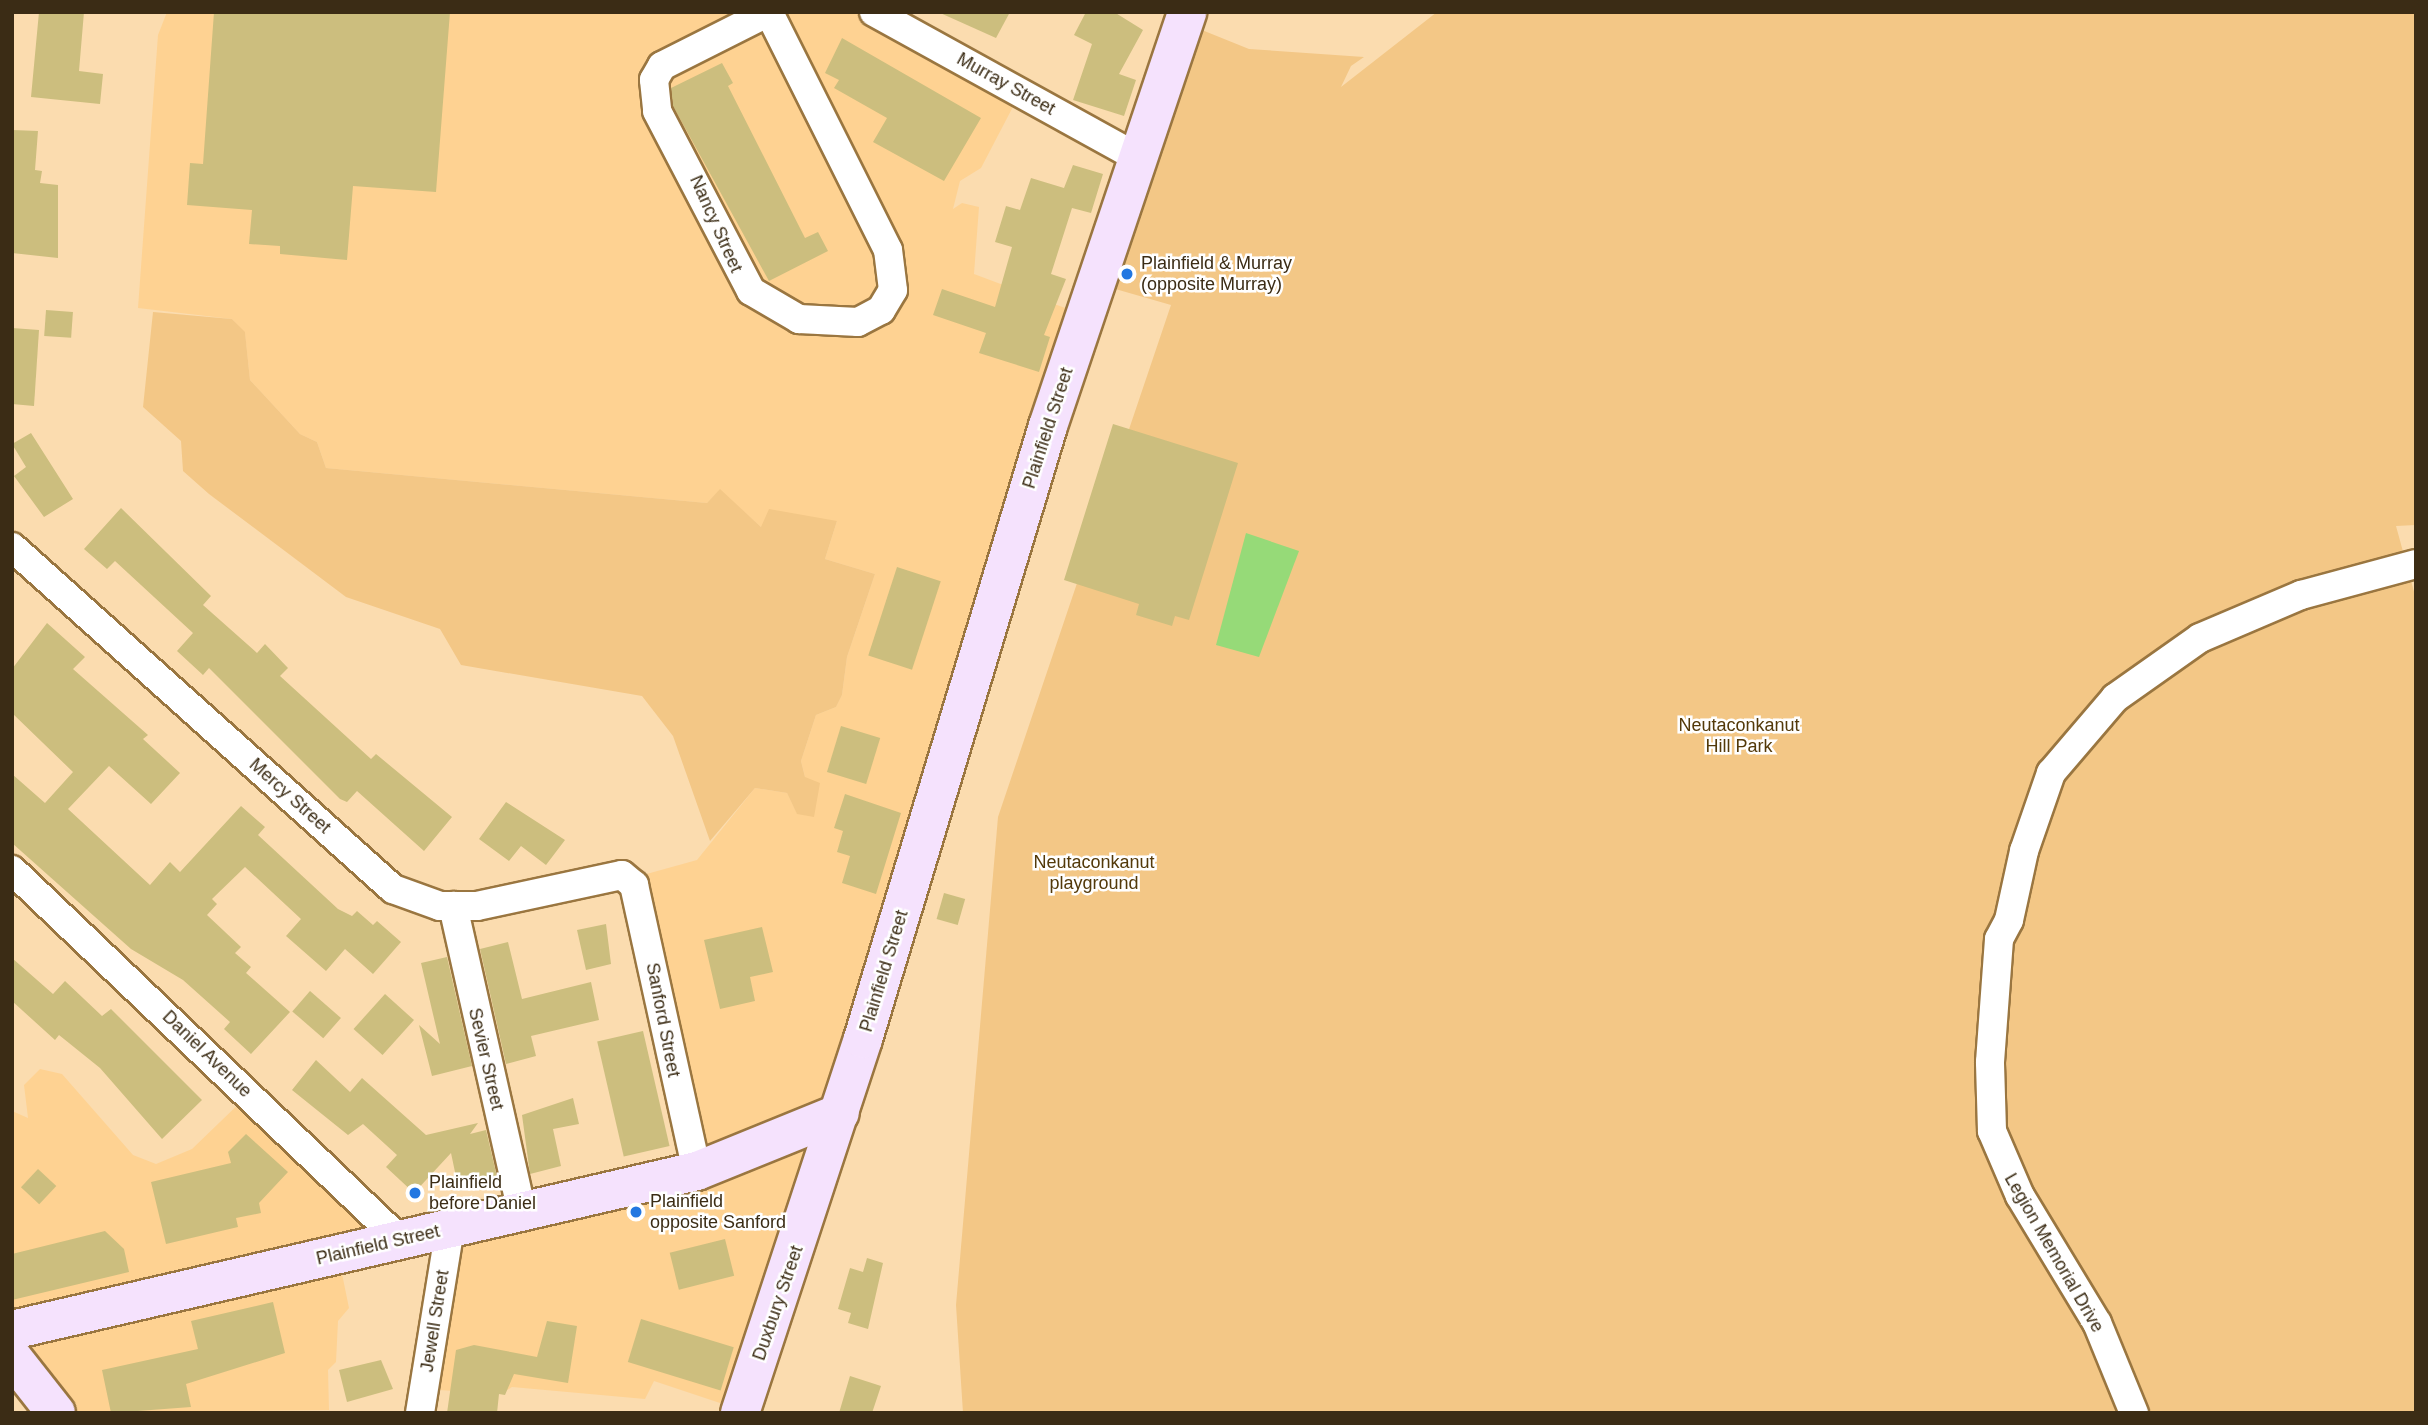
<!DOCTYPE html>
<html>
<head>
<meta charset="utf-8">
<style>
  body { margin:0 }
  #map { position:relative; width:2428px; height:1425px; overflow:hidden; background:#fbdcaf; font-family:Helvetica,sans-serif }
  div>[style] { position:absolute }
  .built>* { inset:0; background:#fed292 }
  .green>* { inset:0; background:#f3c786 }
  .water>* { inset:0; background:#96da78 }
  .building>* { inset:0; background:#ccbe7e; transform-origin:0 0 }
  .roads { filter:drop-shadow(2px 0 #9a7640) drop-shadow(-2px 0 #9a7640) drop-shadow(0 2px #9a7640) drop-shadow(0 -2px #9a7640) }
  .street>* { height:28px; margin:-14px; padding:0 14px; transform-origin:14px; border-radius:14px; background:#fff }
  .secondary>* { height:38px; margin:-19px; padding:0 19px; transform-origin:19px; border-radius:19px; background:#f5e2fd }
  .dots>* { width:19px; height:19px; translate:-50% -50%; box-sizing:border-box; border:4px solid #fff; border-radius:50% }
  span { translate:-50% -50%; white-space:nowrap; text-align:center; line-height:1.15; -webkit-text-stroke:5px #fff; paint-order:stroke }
  .street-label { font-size:18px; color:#3b2c15 }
  .poi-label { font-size:18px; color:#3b2c15 }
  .left { translate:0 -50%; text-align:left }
  .park-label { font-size:18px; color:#533909 }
  .frame { position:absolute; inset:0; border:14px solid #3b2c15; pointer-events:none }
</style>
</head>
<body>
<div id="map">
  <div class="built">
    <div style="clip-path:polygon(167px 12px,868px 12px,1016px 101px,981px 168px,960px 181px,953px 209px,962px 203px,979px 207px,974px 274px,1084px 315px,735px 1408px,654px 1381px,645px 1399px,512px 1387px,501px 1394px,424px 1389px,446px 1227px,685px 1164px,643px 875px,697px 860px,755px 788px,787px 793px,797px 813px,805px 777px,801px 761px,816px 715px,836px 707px,842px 695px,847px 657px,875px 574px,825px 559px,837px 521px,761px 527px,720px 490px,707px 503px,326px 468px,317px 442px,300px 434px,250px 380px,245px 333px,232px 319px,138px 308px,158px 35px)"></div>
    <div style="clip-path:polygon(40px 1069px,62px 1074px,133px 1155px,156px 1164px,192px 1149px,248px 1095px,387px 1223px,337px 1249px,349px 1308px,338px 1321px,336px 1362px,328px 1370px,329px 1410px,55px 1413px,12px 1359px,12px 1111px,28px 1118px,24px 1085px)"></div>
  </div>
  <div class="green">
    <div style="clip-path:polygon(1437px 12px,2416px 12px,2416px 525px,2396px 526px,2416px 599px,2416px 1413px,963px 1413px,956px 1305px,998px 817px,1171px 305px,1098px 284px,1187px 24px,1249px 49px,1364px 57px,1351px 66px,1341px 87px)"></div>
    <div style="clip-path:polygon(153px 312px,232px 319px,245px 332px,250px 380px,300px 434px,317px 442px,326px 468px,707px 503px,720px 489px,761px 527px,769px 509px,837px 521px,825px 559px,875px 574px,847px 657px,842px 695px,836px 707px,816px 715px,801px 761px,805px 777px,820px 783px,814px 817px,797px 814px,787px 793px,755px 788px,710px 841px,673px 736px,642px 696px,461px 665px,440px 629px,346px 597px,209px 494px,183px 471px,181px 441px,143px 407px)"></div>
  </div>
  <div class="water">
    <div style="clip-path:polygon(1246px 533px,1299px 551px,1259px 657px,1216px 645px)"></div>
  </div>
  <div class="building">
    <div style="clip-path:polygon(39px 12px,84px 12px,79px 71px,103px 74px,100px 104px,31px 97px)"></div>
    <div style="clip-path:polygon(214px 12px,450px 12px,436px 192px,353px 186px,347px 260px,280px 254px,280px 246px,249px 244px,252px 210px,187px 205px,190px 163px,203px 164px)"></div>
    <div style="clip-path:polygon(938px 12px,1010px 12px,996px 38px)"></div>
    <div style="clip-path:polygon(1086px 12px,1114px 12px,1143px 30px,1119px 74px,1136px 80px,1124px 116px,1073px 100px,1092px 44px,1074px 35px)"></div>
    <div style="clip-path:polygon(842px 38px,981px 118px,944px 181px,873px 142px,887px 118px,834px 88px,839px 80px,825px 73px)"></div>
    <div style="clip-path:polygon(722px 63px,733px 83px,728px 86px,805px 238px,818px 232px,828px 251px,769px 281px,673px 106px,671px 88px)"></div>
    <div style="clip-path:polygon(12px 130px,38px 131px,35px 170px,42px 171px,40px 183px,58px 185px,58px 258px,12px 253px)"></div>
    <div style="clip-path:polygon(1073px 165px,1103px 174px,1091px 213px,1072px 208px,1051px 274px,1066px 279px,1044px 335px,1050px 337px,1039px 372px,979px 353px,986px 333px,933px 315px,942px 289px,995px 307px,1012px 247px,995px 242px,1006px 206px,1020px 210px,1031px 178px,1064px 188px)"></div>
    <div style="left:46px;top:310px;width:27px;height:26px;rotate:4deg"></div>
    <div style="clip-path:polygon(12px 328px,39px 330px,34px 406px,12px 404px)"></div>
    <div style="clip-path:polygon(1113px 424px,1238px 463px,1189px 620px,1175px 616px,1172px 626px,1136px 615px,1139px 604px,1064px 580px)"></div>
    <div style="clip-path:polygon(31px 433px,73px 499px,44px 517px,14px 476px,26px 467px,12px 444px)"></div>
    <div style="clip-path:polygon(121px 508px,211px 596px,203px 605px,257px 653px,265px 644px,288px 668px,280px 676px,371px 759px,376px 754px,452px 817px,424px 851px,357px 791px,347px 802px,340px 799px,209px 668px,203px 675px,177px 651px,193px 633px,115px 561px,107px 569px,84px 549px)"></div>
    <div style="left:897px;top:567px;width:46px;height:93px;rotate:18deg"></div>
    <div style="clip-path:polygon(47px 623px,85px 657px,73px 669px,148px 735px,143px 739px,180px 773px,151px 804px,109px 766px,68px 809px,150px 885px,170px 862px,180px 872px,241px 806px,265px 827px,258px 835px,338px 909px,352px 916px,357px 911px,373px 925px,377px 921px,401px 942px,373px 974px,345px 949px,326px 971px,286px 936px,301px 919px,245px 867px,212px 899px,217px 904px,207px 915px,241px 947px,235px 953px,251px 967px,246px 973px,290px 1012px,251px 1054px,224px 1029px,230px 1022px,183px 980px,131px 949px,12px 843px,12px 774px,45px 803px,73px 772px,12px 713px,12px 669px)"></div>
    <div style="left:841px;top:726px;width:41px;height:48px;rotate:17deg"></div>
    <div style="clip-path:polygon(845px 794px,901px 813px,876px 894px,842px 883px,850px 856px,837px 852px,843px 831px,834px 828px)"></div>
    <div style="clip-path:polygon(506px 802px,565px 840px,546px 865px,521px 846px,509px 861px,479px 839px)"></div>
    <div style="left:944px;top:893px;width:22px;height:27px;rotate:16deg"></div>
    <div style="clip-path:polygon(606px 924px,611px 964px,586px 970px,577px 930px)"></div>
    <div style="clip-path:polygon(762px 927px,773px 972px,750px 977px,755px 1001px,720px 1009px,704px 940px)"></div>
    <div style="clip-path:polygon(508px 942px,522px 999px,591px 982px,599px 1020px,531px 1036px,536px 1056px,506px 1064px,480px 949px)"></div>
    <div style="clip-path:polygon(447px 957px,472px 1066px,432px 1076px,419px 1025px,440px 1044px,421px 963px)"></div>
    <div style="clip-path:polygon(12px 958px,53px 994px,65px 981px,102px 1016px,111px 1009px,202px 1100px,162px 1139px,100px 1068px,59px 1035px,55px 1040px,12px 1001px)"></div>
    <div style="left:310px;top:991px;width:41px;height:27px;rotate:41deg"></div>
    <div style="left:385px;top:994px;width:39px;height:47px;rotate:42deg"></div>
    <div style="left:643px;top:1031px;width:118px;height:47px;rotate:77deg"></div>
    <div style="clip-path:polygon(316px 1060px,350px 1092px,362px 1078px,426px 1135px,478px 1123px,470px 1134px,486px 1130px,498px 1181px,459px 1191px,451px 1153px,414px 1193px,386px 1167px,397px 1155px,363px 1124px,348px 1135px,292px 1090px)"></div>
    <div style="clip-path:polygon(573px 1098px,579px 1124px,553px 1129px,561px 1166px,530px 1174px,522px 1115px)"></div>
    <div style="clip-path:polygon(246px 1134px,288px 1172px,259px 1203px,261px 1213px,236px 1218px,238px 1227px,166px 1244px,151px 1182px,231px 1163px,228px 1152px)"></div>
    <div style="left:38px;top:1169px;width:25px;height:25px;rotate:43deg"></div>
    <div style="clip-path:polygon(105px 1231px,124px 1249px,129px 1272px,12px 1300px,12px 1254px)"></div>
    <div style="left:725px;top:1239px;width:38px;height:57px;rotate:76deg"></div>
    <div style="clip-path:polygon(867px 1258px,883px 1263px,868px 1329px,848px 1323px,851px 1313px,838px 1309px,850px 1268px,863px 1272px)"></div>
    <div style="clip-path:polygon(273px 1302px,285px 1353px,186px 1384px,191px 1407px,111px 1413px,102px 1370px,198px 1349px,191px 1321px)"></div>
    <div style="left:641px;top:1319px;width:97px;height:45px;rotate:17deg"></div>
    <div style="clip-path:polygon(547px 1321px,577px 1326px,568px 1383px,514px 1374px,505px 1395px,499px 1394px,497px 1413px,447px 1413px,456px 1350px,474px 1345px,537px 1357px)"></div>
    <div style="clip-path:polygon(381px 1360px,393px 1389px,347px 1402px,339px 1370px)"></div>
    <div style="clip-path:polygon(850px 1376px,881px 1386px,872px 1413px,839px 1413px)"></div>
  </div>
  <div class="roads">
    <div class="street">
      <div style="left:769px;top:12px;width:120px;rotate:153.2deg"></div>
      <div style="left:662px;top:66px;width:16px;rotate:120deg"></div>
      <div style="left:654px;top:80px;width:31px;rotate:84deg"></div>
      <div style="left:657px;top:111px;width:203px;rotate:62.4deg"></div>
      <div style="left:751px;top:291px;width:56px;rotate:30.3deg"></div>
      <div style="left:799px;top:319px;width:59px;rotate:2.9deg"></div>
      <div style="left:858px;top:322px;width:26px;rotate:-28deg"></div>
      <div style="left:881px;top:310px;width:23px;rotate:-59deg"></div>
      <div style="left:893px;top:290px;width:40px;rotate:-97.1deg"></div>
      <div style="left:888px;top:250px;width:266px;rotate:-116.6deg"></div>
      <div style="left:874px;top:12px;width:300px;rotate:28.9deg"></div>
      <div style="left:12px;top:547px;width:512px;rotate:41.91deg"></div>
      <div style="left:393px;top:889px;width:50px;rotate:19.9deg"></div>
      <div style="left:440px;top:906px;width:37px"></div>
      <div style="left:477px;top:906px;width:148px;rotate:-12.1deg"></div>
      <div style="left:622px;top:875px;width:16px;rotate:40deg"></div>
      <div style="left:634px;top:885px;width:293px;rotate:77.6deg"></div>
      <div style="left:12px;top:870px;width:536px;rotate:43.64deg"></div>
      <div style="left:453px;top:906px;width:314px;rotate:77.3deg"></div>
      <div style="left:420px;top:1413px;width:187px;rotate:-80.8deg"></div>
      <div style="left:2134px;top:1413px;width:97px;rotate:-112.3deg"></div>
      <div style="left:2097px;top:1323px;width:149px;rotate:-121.2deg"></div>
      <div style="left:2020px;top:1196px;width:71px;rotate:-113.3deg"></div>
      <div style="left:1992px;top:1131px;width:69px;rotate:-91.7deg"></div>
      <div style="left:1990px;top:1062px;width:123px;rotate:-85.8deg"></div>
      <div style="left:1999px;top:939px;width:21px;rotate:-62deg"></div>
      <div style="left:2009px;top:920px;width:71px;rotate:-77.7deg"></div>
      <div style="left:2024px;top:851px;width:83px;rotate:-70.9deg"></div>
      <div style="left:2051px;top:773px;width:99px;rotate:-49.5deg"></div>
      <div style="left:2115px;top:698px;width:104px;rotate:-35.2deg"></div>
      <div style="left:2200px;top:638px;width:110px;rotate:-23.1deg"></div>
      <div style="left:2301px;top:595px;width:119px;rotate:-15.1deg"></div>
    </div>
    <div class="secondary">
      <div style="left:12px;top:1330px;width:703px;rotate:-13.07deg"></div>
      <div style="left:697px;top:1171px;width:154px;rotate:-22.1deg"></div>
      <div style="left:12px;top:1357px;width:71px;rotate:51.8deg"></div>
      <div style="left:740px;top:1413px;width:394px;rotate:-71.8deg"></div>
      <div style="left:863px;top:1039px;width:640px;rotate:-73.21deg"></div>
      <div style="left:1048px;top:426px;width:437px;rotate:-71.4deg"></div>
    </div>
  </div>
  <div class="dots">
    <div style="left:1127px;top:274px;background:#2277e1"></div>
    <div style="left:415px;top:1193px;background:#2277e1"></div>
    <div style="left:636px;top:1212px;background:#2277e1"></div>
  </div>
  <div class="street-label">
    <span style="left:1006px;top:84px;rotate:29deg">Murray Street</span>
    <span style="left:716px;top:224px;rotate:66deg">Nancy Street</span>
    <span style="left:1048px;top:428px;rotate:-72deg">Plainfield Street</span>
    <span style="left:290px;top:796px;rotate:42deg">Mercy Street</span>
    <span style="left:884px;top:971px;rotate:-73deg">Plainfield Street</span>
    <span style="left:663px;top:1020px;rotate:79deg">Sanford Street</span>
    <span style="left:207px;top:1054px;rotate:44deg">Daniel Avenue</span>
    <span style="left:486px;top:1059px;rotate:77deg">Sevier Street</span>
    <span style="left:378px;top:1245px;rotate:-13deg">Plainfield Street</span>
    <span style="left:2054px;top:1253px;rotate:60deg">Legion Memorial Drive</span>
    <span style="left:778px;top:1303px;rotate:-71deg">Duxbury Street</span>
    <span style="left:435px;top:1321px;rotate:-81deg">Jewell Street</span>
  </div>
  <div class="poi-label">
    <span class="left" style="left:1141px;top:274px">Plainfield &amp; Murray<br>(opposite Murray)</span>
    <span class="left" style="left:429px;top:1193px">Plainfield<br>before Daniel</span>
    <span class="left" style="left:650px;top:1212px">Plainfield<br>opposite Sanford</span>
  </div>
  <div class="park-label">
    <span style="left:1739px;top:736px">Neutaconkanut<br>Hill Park</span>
    <span style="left:1094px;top:873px">Neutaconkanut<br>playground</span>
  </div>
  <div class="frame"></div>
</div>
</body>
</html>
